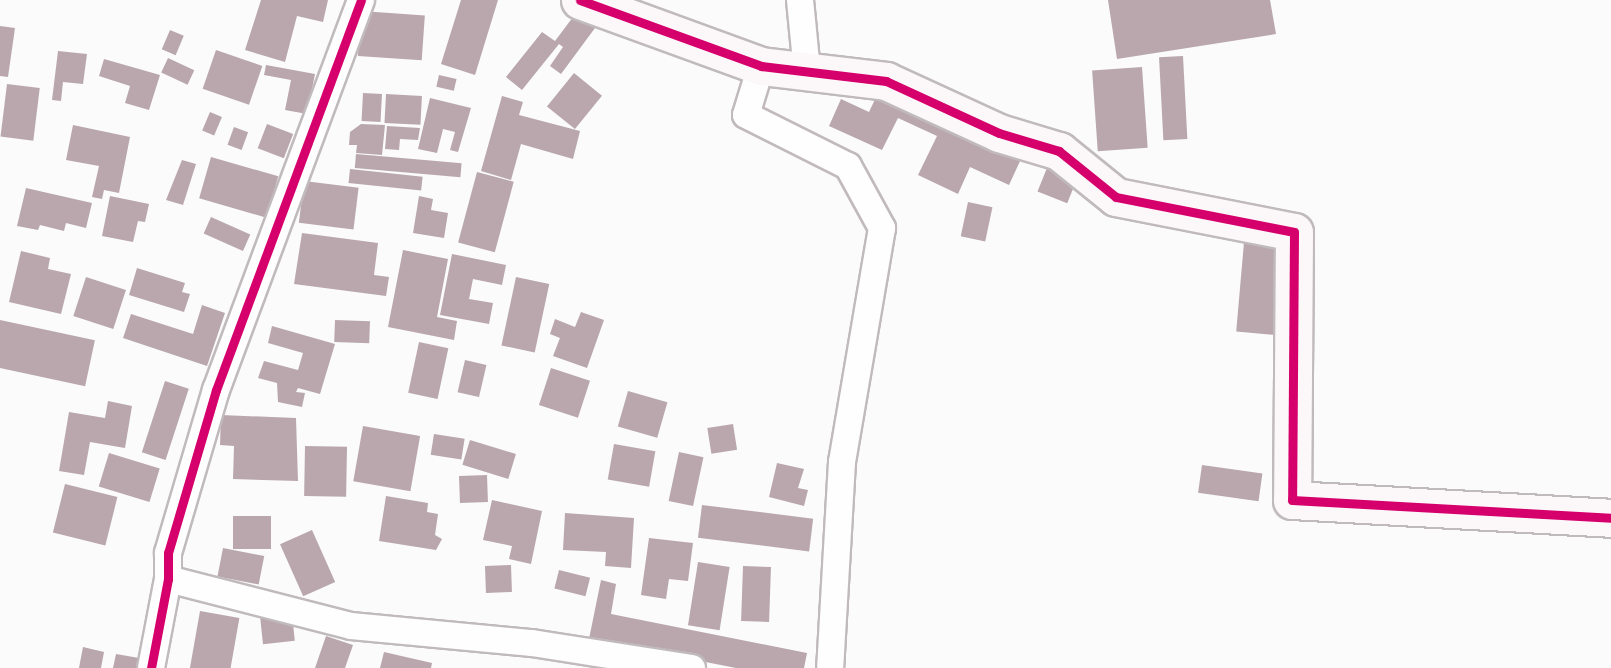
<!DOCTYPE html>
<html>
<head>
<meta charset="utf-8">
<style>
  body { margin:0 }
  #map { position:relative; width:1611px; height:668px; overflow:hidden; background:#fbfbfb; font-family:Inter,sans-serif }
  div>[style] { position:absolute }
  .building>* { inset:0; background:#b9a7ad; transform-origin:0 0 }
  .roads { filter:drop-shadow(2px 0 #c1babc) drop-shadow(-2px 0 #c1babc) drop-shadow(0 2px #c1babc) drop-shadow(0 -2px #c1babc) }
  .street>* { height:26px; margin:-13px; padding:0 13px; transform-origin:13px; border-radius:13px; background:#fefefe }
  .secondary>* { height:37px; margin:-18.5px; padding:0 18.5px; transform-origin:18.5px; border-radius:18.5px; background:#fcf8f9 }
  .cycleway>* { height:9px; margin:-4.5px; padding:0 4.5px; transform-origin:4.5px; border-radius:4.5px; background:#d6006c }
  span { translate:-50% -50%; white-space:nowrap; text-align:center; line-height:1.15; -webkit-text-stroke:7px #fff; paint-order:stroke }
</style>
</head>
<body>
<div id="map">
  <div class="building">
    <div style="clip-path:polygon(261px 0,328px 0,323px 22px,297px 16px,285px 62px,245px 50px)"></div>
    <div style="clip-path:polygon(461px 0,498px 0,475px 75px,441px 64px)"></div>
    <div style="clip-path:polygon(1108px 0,1270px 0,1276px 34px,1117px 59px)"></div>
    <div style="left:361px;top:11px;width:64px;height:45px;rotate:4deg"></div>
    <div style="clip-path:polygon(576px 13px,595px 28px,561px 74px,550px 66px,563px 47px,559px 44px,522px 90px,506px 77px,542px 32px,555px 41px)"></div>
    <div style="clip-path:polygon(0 26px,15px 28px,8px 77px,0 76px)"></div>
    <div style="left:170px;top:30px;width:15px;height:21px;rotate:23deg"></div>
    <div style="left:216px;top:50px;width:49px;height:41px;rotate:19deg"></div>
    <div style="clip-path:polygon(58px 51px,87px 54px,83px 84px,63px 82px,61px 101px,52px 100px)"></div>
    <div style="left:1183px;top:56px;width:83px;height:24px;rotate:87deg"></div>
    <div style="left:168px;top:58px;width:29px;height:16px;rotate:25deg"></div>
    <div style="clip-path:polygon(104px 59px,160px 75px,149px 110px,125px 103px,130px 86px,99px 76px)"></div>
    <div style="clip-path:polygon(266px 65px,315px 74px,307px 114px,285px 110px,291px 80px,264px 75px)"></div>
    <div style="left:1142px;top:67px;width:81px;height:50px;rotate:86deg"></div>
    <div style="left:574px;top:73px;width:36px;height:43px;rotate:39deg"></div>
    <div style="left:439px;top:75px;width:18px;height:12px;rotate:13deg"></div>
    <div style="left:7px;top:84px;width:33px;height:53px;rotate:7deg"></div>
    <div style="left:363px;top:93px;width:19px;height:28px;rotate:3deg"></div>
    <div style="clip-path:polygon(878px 93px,1021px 159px,1009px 185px,970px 167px,958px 194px,918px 175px,937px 136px,898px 118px,882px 150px,829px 126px,841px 99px,869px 112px)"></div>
    <div style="left:386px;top:94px;width:36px;height:29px;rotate:3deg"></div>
    <div style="clip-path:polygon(502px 96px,523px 102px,519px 115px,580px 131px,573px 159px,521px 144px,511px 180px,481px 171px)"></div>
    <div style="clip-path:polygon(430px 98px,471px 108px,458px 152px,450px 150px,455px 132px,443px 129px,437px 153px,418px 149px)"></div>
    <div style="left:210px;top:112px;width:13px;height:20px;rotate:23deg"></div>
    <div style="left:267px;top:124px;width:28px;height:26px;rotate:21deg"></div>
    <div style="clip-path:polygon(361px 124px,385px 125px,382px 155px,356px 153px,357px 145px,349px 145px,350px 132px)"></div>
    <div style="clip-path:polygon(73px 125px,130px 137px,119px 193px,104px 190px,102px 199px,92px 197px,99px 166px,66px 160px)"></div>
    <div style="clip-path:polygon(387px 126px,420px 128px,418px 140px,400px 139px,399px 150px,385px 149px)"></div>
    <div style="left:234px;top:127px;width:15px;height:19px;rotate:20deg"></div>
    <div style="left:356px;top:154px;width:106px;height:14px;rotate:5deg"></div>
    <div style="left:211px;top:157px;width:70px;height:43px;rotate:16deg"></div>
    <div style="left:1051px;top:158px;width:32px;height:36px;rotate:22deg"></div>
    <div style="clip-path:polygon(182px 160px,196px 164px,183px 205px,166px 200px)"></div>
    <div style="left:350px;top:169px;width:73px;height:14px;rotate:6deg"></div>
    <div style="left:477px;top:172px;width:38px;height:73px;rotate:15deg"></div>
    <div style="left:304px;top:181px;width:55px;height:42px;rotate:7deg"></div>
    <div style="clip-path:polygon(26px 188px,92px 203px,86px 228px,66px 223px,64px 231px,40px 225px,38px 230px,17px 226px)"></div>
    <div style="clip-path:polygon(110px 196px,149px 204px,145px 222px,138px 221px,133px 242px,102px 236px)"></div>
    <div style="clip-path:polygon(419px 196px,433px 199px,431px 210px,448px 213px,444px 238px,413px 233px)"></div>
    <div style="left:968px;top:202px;width:25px;height:35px;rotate:12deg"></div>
    <div style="left:211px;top:217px;width:43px;height:18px;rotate:24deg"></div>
    <div style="left:1245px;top:231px;width:45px;height:101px;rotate:5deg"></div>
    <div style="clip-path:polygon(302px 233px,378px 243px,374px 275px,389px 277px,386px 296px,294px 284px)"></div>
    <div style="clip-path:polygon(403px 250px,448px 259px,437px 317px,457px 321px,454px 340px,388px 327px)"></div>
    <div style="clip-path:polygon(21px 251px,50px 258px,48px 269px,71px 274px,61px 314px,9px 302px)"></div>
    <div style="clip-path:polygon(452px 254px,506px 265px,502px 285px,473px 279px,469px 299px,493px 303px,489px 324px,440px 315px)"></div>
    <div style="clip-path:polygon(137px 268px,185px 283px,182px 292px,190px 294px,184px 312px,129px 295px)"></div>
    <div style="left:86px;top:277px;width:42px;height:41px;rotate:18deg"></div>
    <div style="left:516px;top:277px;width:34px;height:70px;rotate:12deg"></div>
    <div style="clip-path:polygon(202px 305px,225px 313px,207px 366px,123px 338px,131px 314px,193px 334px)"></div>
    <div style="clip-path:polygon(581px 312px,604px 320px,587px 368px,553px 356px,560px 338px,550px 334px,555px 319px,575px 327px)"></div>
    <div style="left:0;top:320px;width:97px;height:47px;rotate:12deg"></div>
    <div style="left:335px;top:320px;width:35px;height:22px;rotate:2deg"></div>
    <div style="clip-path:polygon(272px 326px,335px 344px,320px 394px,298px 388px,296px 392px,305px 393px,302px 407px,278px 402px,277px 383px,258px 378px,264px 361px,298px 370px,303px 353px,268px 343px)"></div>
    <div style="left:419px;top:342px;width:30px;height:52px;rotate:12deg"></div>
    <div style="left:465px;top:360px;width:22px;height:33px;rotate:13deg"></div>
    <div style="left:551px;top:368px;width:41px;height:39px;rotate:18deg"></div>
    <div style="left:165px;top:381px;width:25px;height:75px;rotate:18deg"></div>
    <div style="left:628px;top:391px;width:41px;height:37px;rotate:16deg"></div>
    <div style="clip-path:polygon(108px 401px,132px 406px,125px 448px,90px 442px,84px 475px,59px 471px,69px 412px,105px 418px)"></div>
    <div style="clip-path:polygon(221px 415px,296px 418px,298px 481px,233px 479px,234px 446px,220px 445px)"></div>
    <div style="left:733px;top:424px;width:26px;height:26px;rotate:81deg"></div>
    <div style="left:363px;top:426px;width:58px;height:56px;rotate:10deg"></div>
    <div style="left:434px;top:434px;width:31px;height:21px;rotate:9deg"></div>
    <div style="left:470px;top:440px;width:48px;height:26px;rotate:17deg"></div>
    <div style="left:614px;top:444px;width:42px;height:36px;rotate:10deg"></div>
    <div style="left:305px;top:446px;width:42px;height:50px;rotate:1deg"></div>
    <div style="left:679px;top:452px;width:25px;height:50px;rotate:12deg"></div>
    <div style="left:109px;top:453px;width:53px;height:35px;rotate:17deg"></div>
    <div style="clip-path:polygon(777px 463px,804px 469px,798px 488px,808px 490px,804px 506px,769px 497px)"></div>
    <div style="left:1202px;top:465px;width:61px;height:28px;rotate:8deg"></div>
    <div style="left:487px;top:475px;width:27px;height:28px;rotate:88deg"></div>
    <div style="left:65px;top:484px;width:54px;height:50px;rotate:14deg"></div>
    <div style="clip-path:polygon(386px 496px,428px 503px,427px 512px,438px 514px,435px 535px,442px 539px,436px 550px,379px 541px)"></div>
    <div style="clip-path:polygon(492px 500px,542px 511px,531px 564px,509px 559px,512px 546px,483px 540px)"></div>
    <div style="left:702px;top:505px;width:112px;height:33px;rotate:7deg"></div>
    <div style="clip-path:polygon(565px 513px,634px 518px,631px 568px,605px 566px,606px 552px,563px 550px)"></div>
    <div style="left:233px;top:516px;width:38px;height:33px"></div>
    <div style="left:312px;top:530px;width:57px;height:35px;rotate:66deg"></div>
    <div style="clip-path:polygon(649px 538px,693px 543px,688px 581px,669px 579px,666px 599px,641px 595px)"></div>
    <div style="left:223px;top:548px;width:42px;height:29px;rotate:11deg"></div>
    <div style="left:698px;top:562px;width:32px;height:64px;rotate:9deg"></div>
    <div style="left:511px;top:565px;width:27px;height:26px;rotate:88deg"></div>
    <div style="left:743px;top:566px;width:28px;height:55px;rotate:2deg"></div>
    <div style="left:559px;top:570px;width:32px;height:19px;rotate:14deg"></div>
    <div style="clip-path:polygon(601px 580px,616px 584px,611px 614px,807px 653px,804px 668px,736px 668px,589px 639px)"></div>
    <div style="left:200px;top:611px;width:40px;height:58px;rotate:10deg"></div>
    <div style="left:292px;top:614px;width:27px;height:32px;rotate:84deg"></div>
    <div style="clip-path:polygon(326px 636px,353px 645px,345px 668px,315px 668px)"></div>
    <div style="clip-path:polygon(83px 647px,104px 652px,101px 668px,79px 668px)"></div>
    <div style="clip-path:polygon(384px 652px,432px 663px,431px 668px,380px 668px)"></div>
    <div style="clip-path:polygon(116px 654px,139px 658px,137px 668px,113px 668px)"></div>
  </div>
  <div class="roads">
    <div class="street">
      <div style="left:800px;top:0;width:72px;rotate:84.4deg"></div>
      <div style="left:761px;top:66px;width:51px;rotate:107deg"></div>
      <div style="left:746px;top:115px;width:114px;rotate:26.6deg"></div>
      <div style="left:848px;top:166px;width:71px;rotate:61.3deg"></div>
      <div style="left:882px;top:228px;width:237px;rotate:99.7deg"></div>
      <div style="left:842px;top:462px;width:206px;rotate:93.3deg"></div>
      <div style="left:168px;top:579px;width:189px;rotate:14.4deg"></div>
      <div style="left:351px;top:626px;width:182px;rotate:5.4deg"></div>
      <div style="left:532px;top:643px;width:162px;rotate:8.9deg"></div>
      <div style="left:151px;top:668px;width:91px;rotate:-79.2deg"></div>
      <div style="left:168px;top:579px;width:26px;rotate:-90deg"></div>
      <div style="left:168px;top:553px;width:170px;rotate:-73.6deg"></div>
      <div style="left:216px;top:390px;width:416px;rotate:-69.6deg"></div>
    </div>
    <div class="secondary">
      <div style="left:580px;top:0;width:193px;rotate:20deg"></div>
      <div style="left:761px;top:66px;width:126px;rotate:6.8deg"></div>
      <div style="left:886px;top:81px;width:124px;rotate:24.7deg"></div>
      <div style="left:999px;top:133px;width:63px;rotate:16.7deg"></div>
      <div style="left:1059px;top:151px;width:73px;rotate:38.9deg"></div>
      <div style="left:1116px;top:197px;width:181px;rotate:11.1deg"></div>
      <div style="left:1294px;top:232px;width:268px;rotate:90.4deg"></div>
      <div style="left:1292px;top:500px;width:320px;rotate:3.2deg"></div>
    </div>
  </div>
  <div class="cycleway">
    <div style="left:580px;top:0;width:193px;rotate:20deg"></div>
    <div style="left:761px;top:66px;width:126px;rotate:6.8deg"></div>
    <div style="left:886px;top:81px;width:124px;rotate:24.7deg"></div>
    <div style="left:999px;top:133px;width:63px;rotate:16.7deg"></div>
    <div style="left:1059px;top:151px;width:73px;rotate:38.9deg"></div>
    <div style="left:1116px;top:197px;width:181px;rotate:11.1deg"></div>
    <div style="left:1294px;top:232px;width:268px;rotate:90.4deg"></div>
    <div style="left:1292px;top:500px;width:320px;rotate:3.2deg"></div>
    <div style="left:151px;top:668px;width:91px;rotate:-79.2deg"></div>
    <div style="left:168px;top:579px;width:26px;rotate:-90deg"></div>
    <div style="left:168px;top:553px;width:170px;rotate:-73.6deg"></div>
    <div style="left:216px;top:390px;width:416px;rotate:-69.6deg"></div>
  </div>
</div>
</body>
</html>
